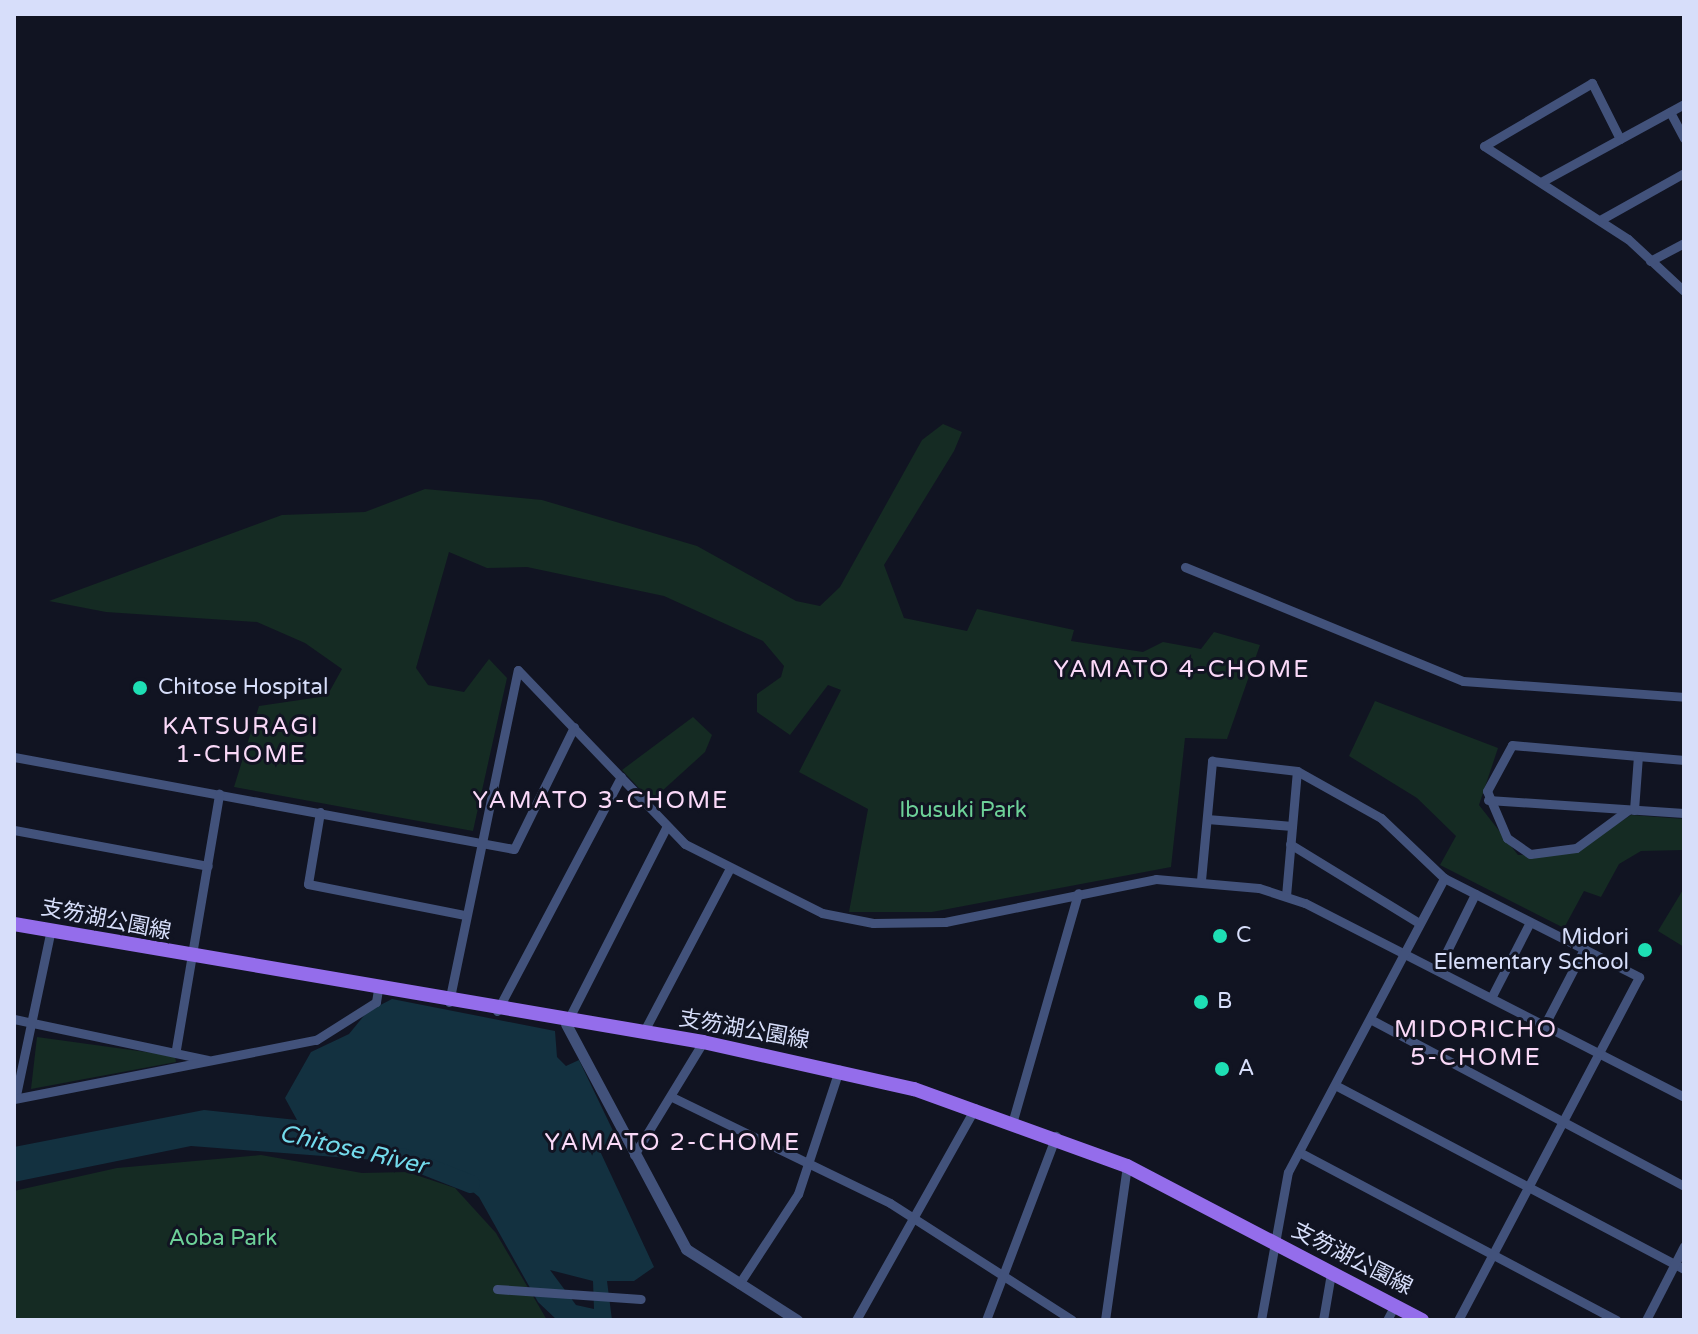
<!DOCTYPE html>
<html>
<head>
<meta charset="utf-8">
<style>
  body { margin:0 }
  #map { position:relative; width:1698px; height:1334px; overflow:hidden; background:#111422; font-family:"Varela Round","Noto Sans JP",sans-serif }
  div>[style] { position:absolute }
  .green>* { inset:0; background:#152b23 }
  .water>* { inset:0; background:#133140 }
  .river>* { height:18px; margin:-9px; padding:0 9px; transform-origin:9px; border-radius:9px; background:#133140 }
  .minor>* { height:9px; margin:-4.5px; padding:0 4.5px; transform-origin:4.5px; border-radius:4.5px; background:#42527b }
  .tertiary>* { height:11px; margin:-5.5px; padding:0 5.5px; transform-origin:5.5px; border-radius:5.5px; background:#42527b }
  .primary>* { height:14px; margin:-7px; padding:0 7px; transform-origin:7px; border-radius:7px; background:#946deb }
  .dots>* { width:22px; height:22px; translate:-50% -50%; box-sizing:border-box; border:4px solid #111422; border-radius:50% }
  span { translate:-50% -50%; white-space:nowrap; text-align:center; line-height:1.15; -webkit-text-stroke:6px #111422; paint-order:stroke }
  .poi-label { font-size:22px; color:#d7defa }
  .left { translate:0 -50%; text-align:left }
  .right { translate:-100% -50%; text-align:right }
  .park-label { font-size:22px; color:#6dd098 }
  .street-label { font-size:22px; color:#d7defa }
  .neighbourhood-label { font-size:24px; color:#fad9f8; letter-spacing:2px }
  .water-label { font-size:24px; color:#73dbec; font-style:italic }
  .frame { position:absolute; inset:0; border:16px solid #d7defa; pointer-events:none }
</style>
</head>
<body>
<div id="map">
  <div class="green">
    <div style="clip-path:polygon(943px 424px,962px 432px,954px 451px,884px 565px,904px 618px,967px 631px,977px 609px,1074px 630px,1071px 641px,1143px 652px,1163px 642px,1201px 649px,1214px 632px,1260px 645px,1227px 739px,1185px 738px,1171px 867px,932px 912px,849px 912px,868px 809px,799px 772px,841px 690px,828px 685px,790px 735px,757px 712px,757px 694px,781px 677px,784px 666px,763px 641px,664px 596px,527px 567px,487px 568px,449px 552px,416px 668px,428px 685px,464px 692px,489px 659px,507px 678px,473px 831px,234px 787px,259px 706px,327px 696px,342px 669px,305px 643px,257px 622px,106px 612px,49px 601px,282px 515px,365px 512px,425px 489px,542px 500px,697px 546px,796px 601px,820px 606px,840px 587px,922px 440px)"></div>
    <div style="clip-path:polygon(1375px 701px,1498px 748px,1479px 805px,1518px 855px,1573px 853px,1631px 815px,1684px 819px,1684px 850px,1641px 851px,1619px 864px,1601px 897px,1584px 891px,1564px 928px,1440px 865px,1456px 836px,1417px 798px,1349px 756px)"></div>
    <div style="clip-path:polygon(693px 717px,712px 735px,705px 752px,651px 801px,622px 770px)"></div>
    <div style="clip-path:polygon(1684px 888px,1684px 947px,1658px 931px)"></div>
    <div style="clip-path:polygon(37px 1037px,175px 1056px,176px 1062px,31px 1089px)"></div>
    <div style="clip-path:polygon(261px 1155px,362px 1173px,407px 1172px,455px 1188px,496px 1233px,547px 1320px,14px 1320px,14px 1191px,117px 1168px)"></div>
  </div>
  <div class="water">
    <div style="clip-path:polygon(evenodd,392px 999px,555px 1031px,557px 1057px,566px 1066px,579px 1060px,616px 1137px,599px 1149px,654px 1267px,634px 1281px,607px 1281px,612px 1320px,557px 1320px,538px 1302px,479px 1197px,441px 1165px,191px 1146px,14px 1182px,14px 1147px,204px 1110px,297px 1120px,285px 1098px,311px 1052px,349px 1034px,367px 1012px,392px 999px,550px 1270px,593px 1281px,594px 1309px,576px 1305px,550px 1270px)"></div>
  </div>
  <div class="river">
    <div style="left:402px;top:1157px;width:74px;rotate:21.4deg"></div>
  </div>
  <div class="minor">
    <div style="left:1670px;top:112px;width:30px;rotate:62deg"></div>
    <div style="left:1620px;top:139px;width:63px;rotate:-116.6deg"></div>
    <div style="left:1592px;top:83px;width:125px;rotate:149.7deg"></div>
    <div style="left:1484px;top:146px;width:171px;rotate:32.9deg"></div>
    <div style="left:1628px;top:239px;width:76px;rotate:42.9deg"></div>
    <div style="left:1541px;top:182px;width:163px;rotate:-28.6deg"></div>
    <div style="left:1600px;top:220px;width:96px;rotate:-29.2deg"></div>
    <div style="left:1650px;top:261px;width:38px;rotate:-28deg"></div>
    <div style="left:1185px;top:567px;width:300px;rotate:22.3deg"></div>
    <div style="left:1463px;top:681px;width:222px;rotate:4.1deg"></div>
    <div style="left:14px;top:757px;width:508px;rotate:10.43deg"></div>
    <div style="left:514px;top:849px;width:136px;rotate:-63.8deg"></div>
    <div style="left:1488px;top:800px;width:196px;rotate:3.8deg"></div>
    <div style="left:1628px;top:810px;width:64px;rotate:143.8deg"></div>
    <div style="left:1576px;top:848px;width:46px;rotate:172.6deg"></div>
    <div style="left:1530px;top:854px;width:28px;rotate:-145deg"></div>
    <div style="left:1507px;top:838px;width:51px;rotate:-113.1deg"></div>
    <div style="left:1487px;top:791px;width:52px;rotate:-61.5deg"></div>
    <div style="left:1512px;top:745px;width:173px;rotate:5deg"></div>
    <div style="left:1634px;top:810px;width:54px;rotate:-85.8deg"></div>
    <div style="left:320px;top:812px;width:73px;rotate:99.5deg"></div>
    <div style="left:308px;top:884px;width:159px;rotate:11.2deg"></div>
    <div style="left:1207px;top:819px;width:85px;rotate:4.7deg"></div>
    <div style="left:14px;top:830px;width:197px;rotate:10.5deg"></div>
    <div style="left:1290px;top:844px;width:151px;rotate:31.5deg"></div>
    <div style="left:1201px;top:880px;width:120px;rotate:-84.7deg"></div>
    <div style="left:1212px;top:761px;width:86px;rotate:6.7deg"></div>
    <div style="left:1297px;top:771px;width:96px;rotate:29.2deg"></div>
    <div style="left:1381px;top:818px;width:87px;rotate:43.6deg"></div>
    <div style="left:1444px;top:878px;width:219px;rotate:26.9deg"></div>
    <div style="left:1639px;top:977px;width:388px;rotate:117.8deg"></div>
    <div style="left:1286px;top:896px;width:125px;rotate:-85deg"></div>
    <div style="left:1438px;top:969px;width:84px;rotate:-63.7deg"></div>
    <div style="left:1492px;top:996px;width:83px;rotate:-62.8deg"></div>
    <div style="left:449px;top:1002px;width:339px;rotate:-78.3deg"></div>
    <div style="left:518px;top:670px;width:241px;rotate:46.2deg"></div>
    <div style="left:685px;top:844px;width:153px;rotate:26.7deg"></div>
    <div style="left:822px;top:913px;width:52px;rotate:11.1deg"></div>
    <div style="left:873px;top:923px;width:72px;rotate:-0.8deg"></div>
    <div style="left:945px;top:922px;width:215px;rotate:-11.5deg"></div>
    <div style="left:1156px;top:879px;width:103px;rotate:5deg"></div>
    <div style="left:1259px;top:888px;width:48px;rotate:18.1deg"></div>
    <div style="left:1305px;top:903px;width:426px;rotate:27.1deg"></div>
    <div style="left:497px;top:1011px;width:265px;rotate:-62.1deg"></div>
    <div style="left:14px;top:1019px;width:198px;rotate:11.9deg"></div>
    <div style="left:1370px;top:1019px;width:356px;rotate:28deg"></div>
    <div style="left:567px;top:1022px;width:220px;rotate:-63deg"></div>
    <div style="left:1545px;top:1024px;width:85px;rotate:-62.5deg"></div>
    <div style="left:643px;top:1033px;width:184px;rotate:-62.2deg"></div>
    <div style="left:176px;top:1049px;width:259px;rotate:-80.4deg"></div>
    <div style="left:1335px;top:1085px;width:395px;rotate:27.8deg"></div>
    <div style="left:16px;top:1095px;width:166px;rotate:-78.1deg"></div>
    <div style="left:672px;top:1097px;width:242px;rotate:25.9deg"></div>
    <div style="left:890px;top:1203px;width:216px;rotate:32.7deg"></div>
    <div style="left:14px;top:1099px;width:308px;rotate:-11.1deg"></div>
    <div style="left:316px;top:1040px;width:71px;rotate:-32.3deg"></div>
    <div style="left:376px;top:1002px;width:12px;rotate:-81deg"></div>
    <div style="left:1013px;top:1120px;width:236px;rotate:-74deg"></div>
    <div style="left:1299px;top:1152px;width:359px;rotate:27.9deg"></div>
    <div style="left:634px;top:1155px;width:132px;rotate:-58.6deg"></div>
    <div style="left:739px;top:1284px;width:108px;rotate:-56.8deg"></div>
    <div style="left:798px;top:1194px;width:131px;rotate:-71.7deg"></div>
    <div style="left:497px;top:1289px;width:144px;rotate:4deg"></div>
    <div style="left:856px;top:1320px;width:243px;rotate:-60.7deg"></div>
    <div style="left:986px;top:1320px;width:197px;rotate:-69.2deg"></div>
    <div style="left:1105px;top:1320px;width:156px;rotate:-81.9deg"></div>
    <div style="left:1261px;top:1320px;width:150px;rotate:-79.7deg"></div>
    <div style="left:1288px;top:1172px;width:333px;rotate:-62deg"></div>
    <div style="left:1323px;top:1320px;width:48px;rotate:-80.3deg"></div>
    <div style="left:1387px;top:1320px;width:17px;rotate:-62deg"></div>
    <div style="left:1646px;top:1320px;width:83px;rotate:-62.8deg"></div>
  </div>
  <div class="tertiary">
    <div style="left:566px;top:1024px;width:255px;rotate:61.9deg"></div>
    <div style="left:686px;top:1249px;width:132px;rotate:32.6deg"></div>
  </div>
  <div class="primary">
    <div style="left:14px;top:924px;width:699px;rotate:9.72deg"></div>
    <div style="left:703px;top:1042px;width:216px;rotate:12.6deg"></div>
    <div style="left:914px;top:1089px;width:226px;rotate:19.9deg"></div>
    <div style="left:1127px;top:1166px;width:333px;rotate:27.6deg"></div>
  </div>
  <div class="dots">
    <div style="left:140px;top:688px;background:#1edfb4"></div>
    <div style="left:1220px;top:936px;background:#1edfb4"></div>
    <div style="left:1645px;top:950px;background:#1edfb4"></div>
    <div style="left:1201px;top:1002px;background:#1edfb4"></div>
    <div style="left:1222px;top:1069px;background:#1edfb4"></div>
  </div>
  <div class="poi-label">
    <span class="left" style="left:158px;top:688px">Chitose Hospital</span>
    <span class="left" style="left:1236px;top:936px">C</span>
    <span class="right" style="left:1629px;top:950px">Midori<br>Elementary School</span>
    <span class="left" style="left:1217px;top:1002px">B</span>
    <span class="left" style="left:1238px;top:1069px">A</span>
  </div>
  <div class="park-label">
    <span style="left:963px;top:811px">Ibusuki Park</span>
    <span style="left:223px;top:1239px">Aoba Park</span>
  </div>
  <div class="street-label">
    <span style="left:106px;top:920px;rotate:11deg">支笏湖公園線</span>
    <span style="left:744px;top:1030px;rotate:10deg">支笏湖公園線</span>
    <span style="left:1352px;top:1259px;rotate:27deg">支笏湖公園線</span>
  </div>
  <div class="neighbourhood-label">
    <span style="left:1182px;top:670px">YAMATO 4-CHOME</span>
    <span style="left:241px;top:741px">KATSURAGI<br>1-CHOME</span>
    <span style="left:601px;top:801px">YAMATO 3-CHOME</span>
    <span style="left:1476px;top:1044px">MIDORICHO<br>5-CHOME</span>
    <span style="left:673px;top:1143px">YAMATO 2-CHOME</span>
  </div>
  <div class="water-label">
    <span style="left:353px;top:1150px;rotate:13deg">Chitose River</span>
  </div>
  <div class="frame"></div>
</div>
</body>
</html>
